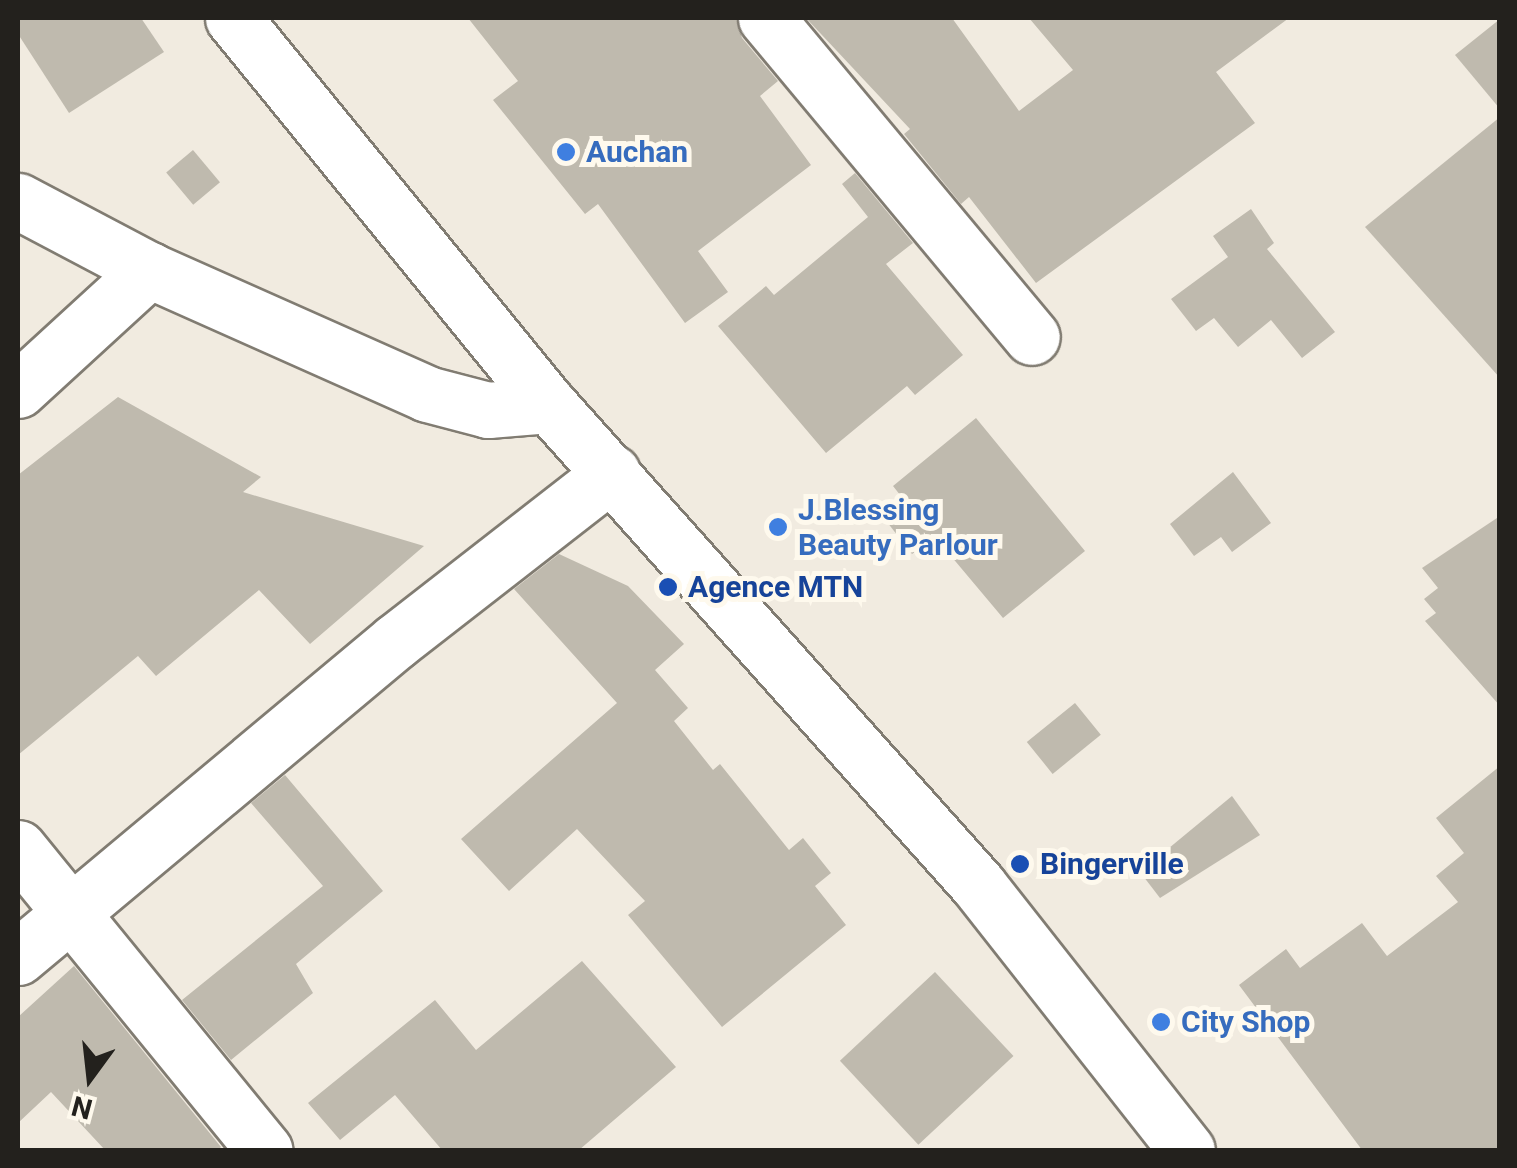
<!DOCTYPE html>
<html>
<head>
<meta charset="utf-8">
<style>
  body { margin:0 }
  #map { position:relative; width:1517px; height:1168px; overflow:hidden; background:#f1ebe0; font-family:Roboto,sans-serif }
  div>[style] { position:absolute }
  .building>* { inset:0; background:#bfbaae; transform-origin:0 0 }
  .roads { filter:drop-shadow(2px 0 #817c72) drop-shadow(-2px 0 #817c72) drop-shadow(0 2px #817c72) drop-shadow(0 -2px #817c72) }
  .minor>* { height:55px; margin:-27.5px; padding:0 27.5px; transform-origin:27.5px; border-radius:27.5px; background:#fff }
  .major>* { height:55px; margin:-27.5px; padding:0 27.5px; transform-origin:27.5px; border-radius:27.5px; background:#fff }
  .dots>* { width:28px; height:28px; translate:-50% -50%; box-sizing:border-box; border:5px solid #fef9ed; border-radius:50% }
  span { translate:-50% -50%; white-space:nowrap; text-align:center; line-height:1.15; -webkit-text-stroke:10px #fef9ed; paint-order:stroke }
  .shop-label { font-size:30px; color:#366cbe; font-weight:700 }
  .left { translate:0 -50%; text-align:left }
  .transit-label { font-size:30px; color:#164399; font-weight:700 }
  .frame { position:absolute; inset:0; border:20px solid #23211d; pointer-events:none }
  .north { position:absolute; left:40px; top:1028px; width:100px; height:100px; -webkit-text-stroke:8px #fef9ed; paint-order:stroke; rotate:195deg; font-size:28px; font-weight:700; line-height:40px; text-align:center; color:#23211d }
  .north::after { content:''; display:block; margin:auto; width:35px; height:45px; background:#23211d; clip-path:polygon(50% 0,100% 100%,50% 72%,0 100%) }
</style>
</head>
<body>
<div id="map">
  <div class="building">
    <div style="clip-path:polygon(18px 18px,141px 18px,164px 52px,69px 113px,18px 34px)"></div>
    <div style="clip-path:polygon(468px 18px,736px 18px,742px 38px,778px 81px,760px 96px,811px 165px,698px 251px,728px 292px,685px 323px,598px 204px,585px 214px,493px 100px,518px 81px)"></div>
    <div style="clip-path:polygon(806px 18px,952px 18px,1019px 111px,1073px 70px,1029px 18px,1289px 18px,1216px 72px,1255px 123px,1036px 283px,969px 197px,961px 204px,904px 134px,910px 129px)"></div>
    <div style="clip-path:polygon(1500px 19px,1500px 109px,1455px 55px)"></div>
    <div style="clip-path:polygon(1500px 117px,1500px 378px,1365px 227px)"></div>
    <div style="left:193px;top:150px;width:42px;height:35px;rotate:50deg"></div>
    <div style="clip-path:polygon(855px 173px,913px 243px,886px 264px,963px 355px,915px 395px,907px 386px,826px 453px,718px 326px,766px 286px,774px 295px,868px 217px,842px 184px)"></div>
    <div style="clip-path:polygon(1251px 209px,1274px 243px,1267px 249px,1335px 332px,1302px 358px,1271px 320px,1238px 347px,1214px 318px,1196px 331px,1171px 299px,1228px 257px,1213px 236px)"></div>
    <div style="clip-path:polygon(118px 397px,261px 477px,243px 492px,424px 546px,310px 644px,259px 590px,156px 676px,138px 656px,18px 755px,18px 475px)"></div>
    <div style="clip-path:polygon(976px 418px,1085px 551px,1003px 618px,935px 537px,912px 554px,887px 522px,908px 505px,893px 486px)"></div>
    <div style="clip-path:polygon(1233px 472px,1271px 523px,1232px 552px,1221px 537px,1194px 556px,1170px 524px)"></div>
    <div style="clip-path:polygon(1500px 516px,1500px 706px,1425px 621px,1436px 613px,1424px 599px,1438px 588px,1422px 568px)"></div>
    <div style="clip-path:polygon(559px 554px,628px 586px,684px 644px,655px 670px,688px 708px,674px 721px,713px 770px,720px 764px,789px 850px,803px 838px,831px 873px,815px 886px,846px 925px,722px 1027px,628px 915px,645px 901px,577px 829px,509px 891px,461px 839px,617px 703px,514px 589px)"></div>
    <div style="left:1075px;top:703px;width:41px;height:62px;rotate:51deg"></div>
    <div style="clip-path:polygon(1500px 766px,1500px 1150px,1362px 1150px,1239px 985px,1286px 949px,1300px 968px,1362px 923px,1387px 956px,1458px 902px,1436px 876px,1464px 853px,1436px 818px)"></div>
    <div style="clip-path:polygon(285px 775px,383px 891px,296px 964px,313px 993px,231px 1060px,182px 1000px,323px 886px,251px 803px)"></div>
    <div style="clip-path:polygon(1232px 796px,1260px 835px,1160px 898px,1140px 872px)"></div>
    <div style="clip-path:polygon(582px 961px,676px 1067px,579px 1150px,442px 1150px,395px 1095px,340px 1140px,308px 1103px,435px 1000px,476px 1050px)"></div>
    <div style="clip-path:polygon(74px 966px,221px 1147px,218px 1150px,105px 1150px,51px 1092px,18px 1123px,18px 1017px)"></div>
    <div style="left:935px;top:972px;width:115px;height:130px;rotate:47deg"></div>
  </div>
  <div class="roads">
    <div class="minor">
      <div style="left:233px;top:18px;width:500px;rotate:50.8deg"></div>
      <div style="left:766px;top:18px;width:415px;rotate:50.2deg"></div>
      <div style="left:18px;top:201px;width:148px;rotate:27.8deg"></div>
      <div style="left:149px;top:270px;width:304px;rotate:24deg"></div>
      <div style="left:427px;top:394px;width:63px;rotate:14.7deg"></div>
      <div style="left:488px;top:410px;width:61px;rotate:-4.7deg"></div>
      <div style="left:18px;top:390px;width:178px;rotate:-42.5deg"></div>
      <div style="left:18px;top:848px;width:390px;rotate:50.8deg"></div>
      <div style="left:18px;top:957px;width:493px;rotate:-39.9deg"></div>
      <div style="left:396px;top:641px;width:274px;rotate:-37.9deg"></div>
    </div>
    <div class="major">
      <div style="left:549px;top:405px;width:645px;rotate:48.2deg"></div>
      <div style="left:979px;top:886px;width:336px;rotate:51.8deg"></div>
    </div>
  </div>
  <div class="dots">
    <div style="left:566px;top:152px;background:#3f7fe0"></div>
    <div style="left:778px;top:527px;background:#3f7fe0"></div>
    <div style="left:668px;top:587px;background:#1a4fb4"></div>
    <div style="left:1020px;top:864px;background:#1a4fb4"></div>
    <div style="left:1161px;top:1022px;background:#3f7fe0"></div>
  </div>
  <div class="shop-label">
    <span class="left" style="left:586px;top:152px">Auchan</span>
    <span class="left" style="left:798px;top:527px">J.Blessing<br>Beauty Parlour</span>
    <span class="left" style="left:1181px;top:1022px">City Shop</span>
  </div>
  <div class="transit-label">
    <span class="left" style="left:688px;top:587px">Agence MTN</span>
    <span class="left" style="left:1040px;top:864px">Bingerville</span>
  </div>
  <div class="frame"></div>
  <div class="north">N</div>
</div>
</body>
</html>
